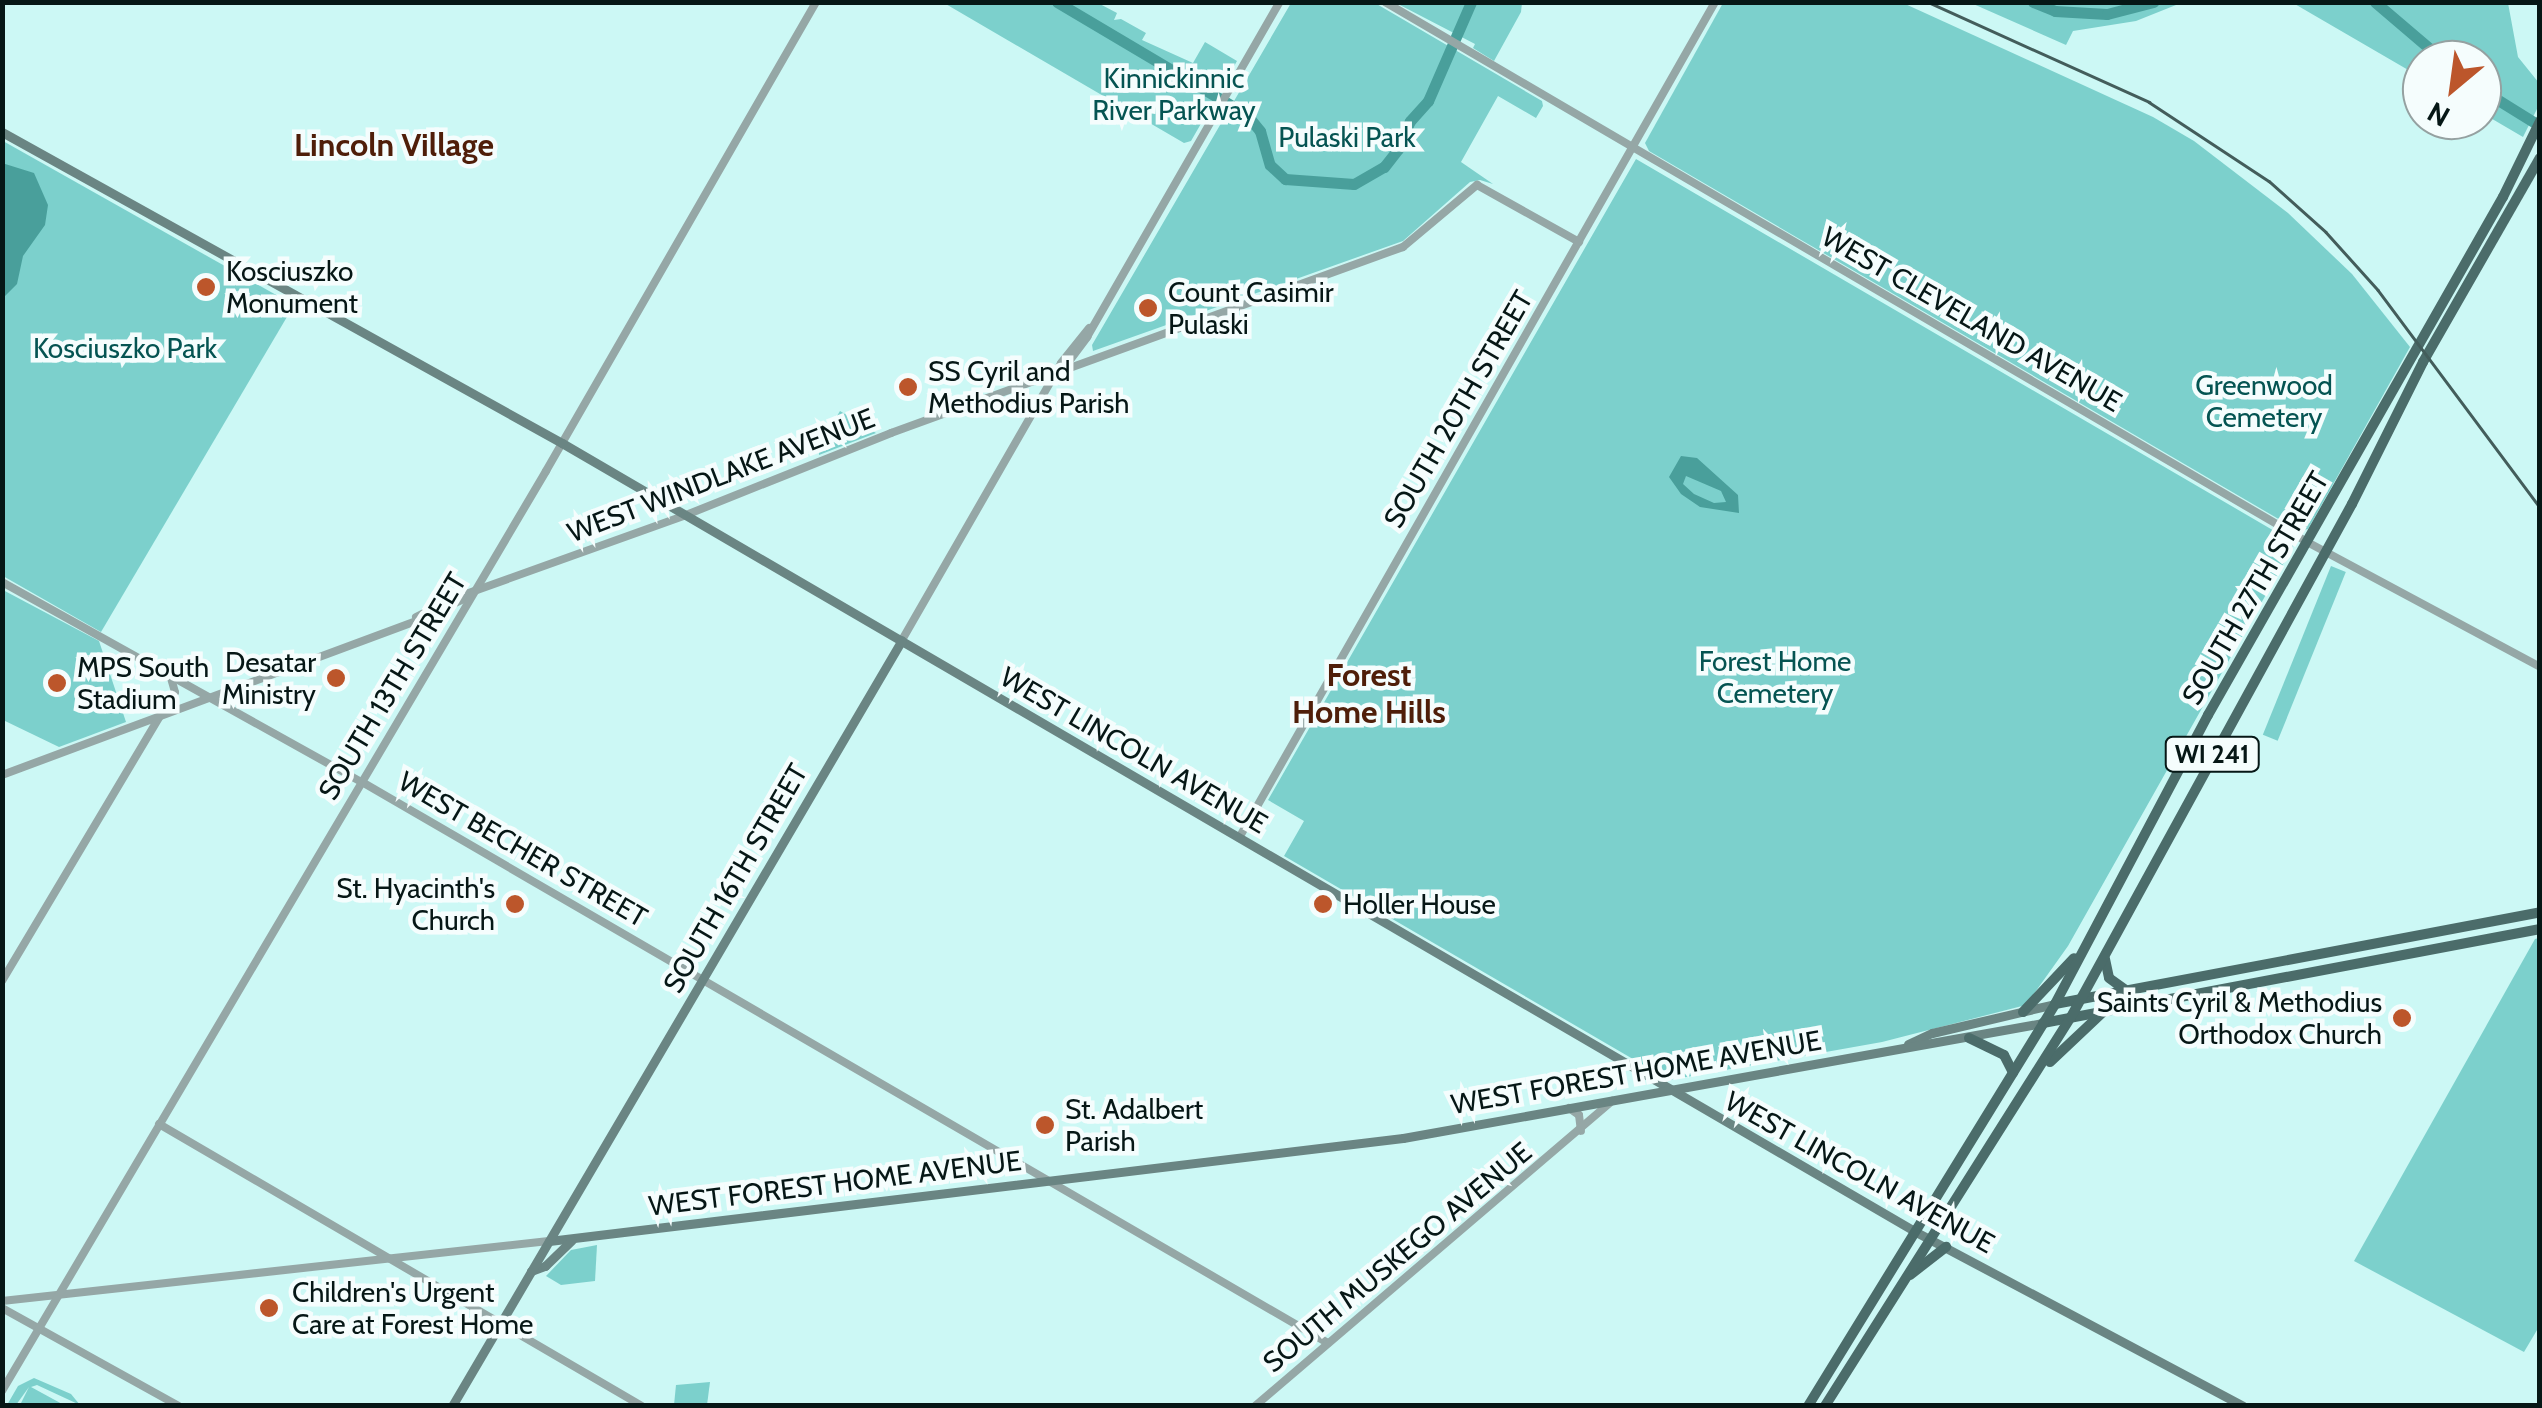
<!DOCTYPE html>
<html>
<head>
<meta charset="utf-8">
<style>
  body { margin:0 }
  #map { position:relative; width:2542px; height:1408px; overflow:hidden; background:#ccf8f5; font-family:Cabin,sans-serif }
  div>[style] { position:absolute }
  .green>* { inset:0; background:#7cd0cc; transform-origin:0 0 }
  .water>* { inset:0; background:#499f9b }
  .river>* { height:11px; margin:-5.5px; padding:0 5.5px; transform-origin:5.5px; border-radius:5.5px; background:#499f9b }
  .tertiary>* { height:8px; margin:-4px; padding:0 4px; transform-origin:4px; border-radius:4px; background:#95a7a6 }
  .secondary>* { height:9px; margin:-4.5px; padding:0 4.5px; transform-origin:4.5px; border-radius:4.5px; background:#6a8583 }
  .primary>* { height:10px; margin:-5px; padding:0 5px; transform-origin:5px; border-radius:5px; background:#4b6c6a }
  .rail>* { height:2.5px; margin:-1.25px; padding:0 1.25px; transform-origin:1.25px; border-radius:1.25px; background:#435d5b }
  .dots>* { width:28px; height:28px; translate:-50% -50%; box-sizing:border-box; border:5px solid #f5fdfd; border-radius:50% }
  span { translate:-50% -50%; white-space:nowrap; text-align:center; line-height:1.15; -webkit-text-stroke:9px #f5fdfd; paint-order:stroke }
  .shield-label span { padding:2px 8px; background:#f5fdfd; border:2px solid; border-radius:8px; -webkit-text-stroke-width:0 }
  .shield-label { font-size:25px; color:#061716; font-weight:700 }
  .park-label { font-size:28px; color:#055452 }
  .poi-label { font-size:28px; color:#061716 }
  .left { translate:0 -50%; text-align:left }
  .right { translate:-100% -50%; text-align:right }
  .street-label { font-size:28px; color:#061716 }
  .quarter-label { font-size:32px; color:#4f1e09; font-weight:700 }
  .frame { position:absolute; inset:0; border:5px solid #061716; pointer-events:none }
  .north { position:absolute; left:2402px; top:40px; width:100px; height:100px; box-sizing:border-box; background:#f5fdfd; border:2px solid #95a1a1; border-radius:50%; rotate:209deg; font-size:28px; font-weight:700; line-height:40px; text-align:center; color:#061716 }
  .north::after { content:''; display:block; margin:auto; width:35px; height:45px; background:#bc562b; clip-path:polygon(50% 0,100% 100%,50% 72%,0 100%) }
</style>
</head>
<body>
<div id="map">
  <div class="green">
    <div style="clip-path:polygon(1082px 3px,1098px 3px,1117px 13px,1114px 20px,1121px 19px,1146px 33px,1142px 40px,1193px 63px,1205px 42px,1237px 61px,1191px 141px,1184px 143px,944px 3px)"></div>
    <div style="clip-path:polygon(1291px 3px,1375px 3px,1542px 101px,1543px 106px,1536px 118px,1498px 96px,1461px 162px,1493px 184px,1480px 180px,1470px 182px,1403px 241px,1093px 351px,1092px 345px)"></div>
    <div style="clip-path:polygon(1396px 3px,1522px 3px,1521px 12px,1494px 61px,1473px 48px,1475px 44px)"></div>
    <div style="clip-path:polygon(1723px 3px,1903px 3px,2153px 117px,2194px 141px,2288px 213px,2352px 274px,2410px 347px,2308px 529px,2299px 531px,1649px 151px,1645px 143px)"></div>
    <div style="clip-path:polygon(1971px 3px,2181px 2px,2181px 3px,2136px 21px,2073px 31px,2066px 45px)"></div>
    <div style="clip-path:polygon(2293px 3px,2508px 3px,2518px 57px,2539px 83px,2539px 105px,2523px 137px,2482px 113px,2482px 60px,2422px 60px,2422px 78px)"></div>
    <div style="clip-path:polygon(3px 141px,294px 305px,101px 632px,3px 576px)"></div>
    <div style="clip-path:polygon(1636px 159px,2295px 543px,2068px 946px,2026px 1005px,1882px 1042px,1669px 1080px,1284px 856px,1304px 821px,1268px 800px)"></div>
    <div style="clip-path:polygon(840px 411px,876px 433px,819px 455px,819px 446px)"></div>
    <div style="left:2331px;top:566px;width:16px;height:182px;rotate:22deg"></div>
    <div style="clip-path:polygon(3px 590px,99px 641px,126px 722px,59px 747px,3px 720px)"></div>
    <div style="clip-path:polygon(2539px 938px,2540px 1325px,2524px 1352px,2354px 1261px,2535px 939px)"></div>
    <div style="clip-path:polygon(597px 1245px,595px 1281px,561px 1285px,546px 1276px,571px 1250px)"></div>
    <div style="clip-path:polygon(34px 1378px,71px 1394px,80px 1405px,37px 1385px,31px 1387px,64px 1405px,20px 1405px,29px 1387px,16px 1405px,7px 1405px,18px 1386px)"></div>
    <div style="clip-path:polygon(710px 1382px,707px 1405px,674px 1405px,676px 1385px)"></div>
  </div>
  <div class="water">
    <div style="clip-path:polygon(2px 163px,34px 173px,48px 205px,45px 225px,23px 256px,17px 284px,3px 298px)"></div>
    <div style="clip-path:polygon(evenodd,1681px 456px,1697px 458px,1738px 495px,1739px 513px,1700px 507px,1681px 494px,1669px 477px,1681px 456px,1686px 476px,1721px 491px,1726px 502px,1714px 503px,1694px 494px,1683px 484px,1686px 476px)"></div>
  </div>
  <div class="river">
    <div style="left:1057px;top:2px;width:221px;rotate:30.7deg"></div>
    <div style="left:1247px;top:115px;width:21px;rotate:51deg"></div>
    <div style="left:1260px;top:131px;width:35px;rotate:74deg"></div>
    <div style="left:1270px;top:165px;width:21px;rotate:43deg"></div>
    <div style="left:1285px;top:179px;width:69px;rotate:4.1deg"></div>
    <div style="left:1354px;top:184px;width:34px;rotate:-30deg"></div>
    <div style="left:1384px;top:167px;width:23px;rotate:-52deg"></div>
    <div style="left:1398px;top:149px;width:30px;rotate:-67deg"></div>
    <div style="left:1410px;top:121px;width:27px;rotate:-48deg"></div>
    <div style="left:1428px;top:101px;width:108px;rotate:-66.5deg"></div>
    <div style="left:2033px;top:2px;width:24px;rotate:22deg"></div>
    <div style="left:2055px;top:11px;width:52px;rotate:3.3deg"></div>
    <div style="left:2107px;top:14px;width:48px;rotate:-14.6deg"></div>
    <div style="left:2375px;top:2px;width:89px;rotate:40.5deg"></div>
    <div style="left:2482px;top:90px;width:68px;rotate:31.8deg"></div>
  </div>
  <div class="tertiary">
    <div style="left:1385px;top:2px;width:1071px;rotate:30.35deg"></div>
    <div style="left:2309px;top:543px;width:262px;rotate:28.2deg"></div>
    <div style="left:1067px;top:364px;width:34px;rotate:-53deg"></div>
    <div style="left:1087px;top:337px;width:387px;rotate:-60.1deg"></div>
    <div style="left:2px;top:582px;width:412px;rotate:29.1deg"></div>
    <div style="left:362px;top:782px;width:1117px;rotate:30.15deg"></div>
    <div style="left:416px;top:617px;width:37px;rotate:-27deg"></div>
    <div style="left:449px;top:600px;width:252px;rotate:-19.7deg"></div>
    <div style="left:686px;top:515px;width:221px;rotate:-21.8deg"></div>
    <div style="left:891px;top:433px;width:545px;rotate:-19.97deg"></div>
    <div style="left:1403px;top:247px;width:97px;rotate:-40deg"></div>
    <div style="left:1477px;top:185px;width:117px;rotate:29.2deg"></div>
    <div style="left:902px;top:640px;width:319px;rotate:-60.1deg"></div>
    <div style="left:1061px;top:363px;width:45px;rotate:-51.3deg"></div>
    <div style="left:165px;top:713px;width:23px;rotate:-65deg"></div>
    <div style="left:175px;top:692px;width:15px;rotate:-106deg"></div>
    <div style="left:2px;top:775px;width:452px;rotate:-20.4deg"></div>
    <div style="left:426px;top:617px;width:49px;rotate:-25.5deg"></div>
    <div style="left:1239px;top:838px;width:962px;rotate:-60.34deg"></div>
    <div style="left:2px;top:981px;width:311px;rotate:-59.2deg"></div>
    <div style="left:1569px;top:1108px;width:12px;rotate:35deg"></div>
    <div style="left:1579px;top:1115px;width:16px;rotate:83deg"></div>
    <div style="left:159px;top:1124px;width:559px;rotate:30.28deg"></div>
    <div style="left:2px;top:1301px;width:550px;rotate:-6.26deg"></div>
    <div style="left:2px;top:1308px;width:202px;rotate:29deg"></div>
    <div style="left:2px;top:1391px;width:1069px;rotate:-59.4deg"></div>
    <div style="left:546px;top:471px;width:541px;rotate:-60.07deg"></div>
    <div style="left:1255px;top:1406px;width:470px;rotate:-40.5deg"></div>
  </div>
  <div class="secondary">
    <div style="left:2px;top:132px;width:641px;rotate:29.05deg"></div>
    <div style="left:562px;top:443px;width:1567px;rotate:30.23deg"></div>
    <div style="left:1916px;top:1232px;width:370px;rotate:28deg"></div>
    <div style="left:1908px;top:1044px;width:26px;rotate:-25deg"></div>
    <div style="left:1932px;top:1033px;width:126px;rotate:-13.3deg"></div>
    <div style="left:549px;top:1241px;width:860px;rotate:-6.88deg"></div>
    <div style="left:1403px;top:1138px;width:650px;rotate:-10.19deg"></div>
    <div style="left:531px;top:1271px;width:15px;rotate:-20deg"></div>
    <div style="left:545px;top:1266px;width:37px;rotate:-44deg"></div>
    <div style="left:452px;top:1406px;width:888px;rotate:-59.57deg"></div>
  </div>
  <div class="primary">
    <div style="left:2105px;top:959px;width:19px;rotate:78deg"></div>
    <div style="left:2109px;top:978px;width:19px;rotate:36deg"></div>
    <div style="left:2055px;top:1004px;width:494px;rotate:-10.7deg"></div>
    <div style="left:2023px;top:1012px;width:74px;rotate:-46.6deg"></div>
    <div style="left:2043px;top:1023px;width:506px;rotate:-10.71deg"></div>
    <div style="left:1969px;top:1038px;width:39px;rotate:26deg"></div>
    <div style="left:2004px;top:1055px;width:20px;rotate:63deg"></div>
    <div style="left:2050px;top:1062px;width:73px;rotate:-43.3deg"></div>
    <div style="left:1910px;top:1275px;width:46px;rotate:-37.9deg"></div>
    <div style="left:1808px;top:1406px;width:472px;rotate:-58.4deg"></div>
    <div style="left:2055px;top:1004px;width:327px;rotate:-62.1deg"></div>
    <div style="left:2208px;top:715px;width:596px;rotate:-60.34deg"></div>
    <div style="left:2503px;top:197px;width:85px;rotate:-64deg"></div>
    <div style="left:1825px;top:1406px;width:460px;rotate:-57.7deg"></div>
    <div style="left:2071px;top:1017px;width:585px;rotate:-61.29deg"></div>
    <div style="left:2352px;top:504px;width:159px;rotate:-63.4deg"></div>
    <div style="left:2423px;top:362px;width:235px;rotate:-60.2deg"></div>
  </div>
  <div class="rail">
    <div style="left:1928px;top:2px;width:243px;rotate:24.3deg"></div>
    <div style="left:2149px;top:102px;width:144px;rotate:33.4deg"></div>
    <div style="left:2269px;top:181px;width:76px;rotate:41.8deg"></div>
    <div style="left:2326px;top:232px;width:78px;rotate:48.1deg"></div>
    <div style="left:2378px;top:290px;width:271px;rotate:53.3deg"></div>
  </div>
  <div class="dots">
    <div style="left:206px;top:287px;background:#bc562b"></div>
    <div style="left:1148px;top:308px;background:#bc562b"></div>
    <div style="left:908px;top:387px;background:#bc562b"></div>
    <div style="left:336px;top:678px;background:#bc562b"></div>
    <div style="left:57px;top:683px;background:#bc562b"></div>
    <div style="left:515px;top:904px;background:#bc562b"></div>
    <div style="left:1323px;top:904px;background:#bc562b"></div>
    <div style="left:2402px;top:1018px;background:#bc562b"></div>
    <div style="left:1045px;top:1125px;background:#bc562b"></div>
    <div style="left:269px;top:1308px;background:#bc562b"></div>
  </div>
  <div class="shield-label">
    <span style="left:2212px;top:754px">WI 241</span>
  </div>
  <div class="park-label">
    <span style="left:1174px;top:94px">Kinnickinnic<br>River Parkway</span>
    <span style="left:1347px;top:137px">Pulaski Park</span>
    <span style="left:125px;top:348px">Kosciuszko Park</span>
    <span style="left:2264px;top:401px">Greenwood<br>Cemetery</span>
    <span style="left:1775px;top:677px">Forest Home<br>Cemetery</span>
  </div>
  <div class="poi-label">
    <span class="left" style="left:226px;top:287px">Kosciuszko<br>Monument</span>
    <span class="left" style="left:1168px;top:308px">Count Casimir<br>Pulaski</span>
    <span class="left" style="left:928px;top:387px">SS Cyril and<br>Methodius Parish</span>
    <span class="right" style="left:316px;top:678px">Desatar<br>Ministry</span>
    <span class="left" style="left:77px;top:683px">MPS South<br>Stadium</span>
    <span class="right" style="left:495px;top:904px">St. Hyacinth's<br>Church</span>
    <span class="left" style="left:1343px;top:904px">Holler House</span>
    <span class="right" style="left:2382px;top:1018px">Saints Cyril &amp; Methodius<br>Orthodox Church</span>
    <span class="left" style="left:1065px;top:1125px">St. Adalbert<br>Parish</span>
    <span class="left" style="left:292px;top:1308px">Children's Urgent<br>Care at Forest Home</span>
  </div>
  <div class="street-label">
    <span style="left:1972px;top:319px;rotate:30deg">WEST CLEVELAND AVENUE</span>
    <span style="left:1458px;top:409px;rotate:-60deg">SOUTH 20TH STREET</span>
    <span style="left:721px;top:475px;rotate:-21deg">WEST WINDLAKE AVENUE</span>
    <span style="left:2255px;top:588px;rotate:-60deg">SOUTH 27TH STREET</span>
    <span style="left:392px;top:686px;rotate:-59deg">SOUTH 13TH STREET</span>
    <span style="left:1134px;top:750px;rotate:30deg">WEST LINCOLN AVENUE</span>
    <span style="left:523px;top:849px;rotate:30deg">WEST BECHER STREET</span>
    <span style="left:735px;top:878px;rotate:-60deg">SOUTH 16TH STREET</span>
    <span style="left:1636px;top:1072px;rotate:-10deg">WEST FOREST HOME AVENUE</span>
    <span style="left:1860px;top:1172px;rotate:29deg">WEST LINCOLN AVENUE</span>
    <span style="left:835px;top:1183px;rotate:-7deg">WEST FOREST HOME AVENUE</span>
    <span style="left:1397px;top:1257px;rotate:-40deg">SOUTH MUSKEGO AVENUE</span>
  </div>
  <div class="quarter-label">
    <span style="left:394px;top:145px">Lincoln Village</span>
    <span style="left:1369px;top:694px">Forest<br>Home Hills</span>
  </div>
  <div class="frame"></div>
  <div class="north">N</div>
</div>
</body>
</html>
